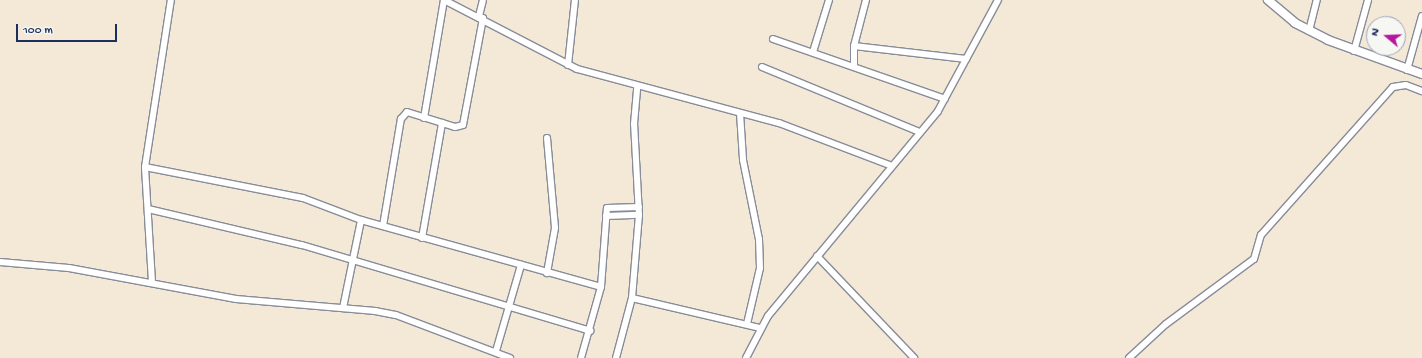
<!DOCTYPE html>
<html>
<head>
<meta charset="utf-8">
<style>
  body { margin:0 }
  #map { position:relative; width:1422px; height:358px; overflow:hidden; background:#f3e9d6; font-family:"Gochi Hand",sans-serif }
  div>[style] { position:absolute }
  .roads { filter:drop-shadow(1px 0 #878c9a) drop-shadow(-1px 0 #878c9a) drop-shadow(0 1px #878c9a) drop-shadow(0 -1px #878c9a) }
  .minor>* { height:6px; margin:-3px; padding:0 3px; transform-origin:3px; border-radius:3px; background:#fff }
  .tertiary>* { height:8px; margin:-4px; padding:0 4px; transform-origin:4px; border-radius:4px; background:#fff }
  span { translate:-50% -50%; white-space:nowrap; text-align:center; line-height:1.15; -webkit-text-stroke:3.5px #f6f6f2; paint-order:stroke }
  .north { position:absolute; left:1366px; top:16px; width:40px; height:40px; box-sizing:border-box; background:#f6f6f2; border:1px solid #9ea6b7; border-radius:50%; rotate:289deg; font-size:11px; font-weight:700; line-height:16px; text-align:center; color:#1b2f5e }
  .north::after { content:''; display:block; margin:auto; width:14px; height:18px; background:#b5179e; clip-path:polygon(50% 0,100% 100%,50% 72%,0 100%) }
  .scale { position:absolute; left:16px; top:24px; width:101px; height:18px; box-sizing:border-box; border:2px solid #1b2f5e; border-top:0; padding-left:5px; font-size:12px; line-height:14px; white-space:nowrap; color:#1b2f5e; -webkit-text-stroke:3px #f6f6f2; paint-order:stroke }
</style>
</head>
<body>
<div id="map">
  <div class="roads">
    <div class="minor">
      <div style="left:444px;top:0;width:150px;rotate:27.4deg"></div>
      <div style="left:577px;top:69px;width:209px;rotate:15deg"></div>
      <div style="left:779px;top:123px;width:121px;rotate:20.8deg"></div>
      <div style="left:479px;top:16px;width:16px;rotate:-76deg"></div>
      <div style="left:1309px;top:31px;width:32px;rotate:-76deg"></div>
      <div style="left:773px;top:39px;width:182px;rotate:19.2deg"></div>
      <div style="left:854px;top:46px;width:113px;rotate:6.6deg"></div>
      <div style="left:1354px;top:51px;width:53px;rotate:-74.6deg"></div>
      <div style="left:813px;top:52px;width:54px;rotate:-72.9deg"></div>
      <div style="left:568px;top:65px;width:65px;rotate:-83.9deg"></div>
      <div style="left:854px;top:66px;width:20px;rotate:-90deg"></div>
      <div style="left:854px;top:46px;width:48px;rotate:-75.4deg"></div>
      <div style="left:762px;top:67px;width:171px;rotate:22.4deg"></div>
      <div style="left:1407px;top:70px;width:56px;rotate:-74.5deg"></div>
      <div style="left:740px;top:113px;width:47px;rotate:86.3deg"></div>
      <div style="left:743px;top:160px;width:81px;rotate:78.6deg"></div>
      <div style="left:759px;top:239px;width:29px;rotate:88deg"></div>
      <div style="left:760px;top:268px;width:57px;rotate:103.1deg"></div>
      <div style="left:424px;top:118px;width:120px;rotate:-80.4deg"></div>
      <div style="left:547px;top:138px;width:90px;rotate:84.9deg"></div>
      <div style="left:555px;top:228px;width:46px;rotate:100.1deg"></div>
      <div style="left:145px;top:167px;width:161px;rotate:11.1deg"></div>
      <div style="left:303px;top:198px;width:62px;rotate:20.8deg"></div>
      <div style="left:361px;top:220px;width:249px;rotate:15.6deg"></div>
      <div style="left:148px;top:209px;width:158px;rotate:13.2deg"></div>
      <div style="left:302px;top:245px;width:301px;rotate:16.6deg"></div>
      <div style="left:606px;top:216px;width:33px;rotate:-2deg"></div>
      <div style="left:383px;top:226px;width:109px;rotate:-80.5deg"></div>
      <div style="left:401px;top:119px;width:9px;rotate:-49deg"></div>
      <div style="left:407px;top:112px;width:50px;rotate:17.4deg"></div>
      <div style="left:455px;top:127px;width:8px;rotate:-14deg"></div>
      <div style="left:463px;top:125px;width:109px;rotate:-79.4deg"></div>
      <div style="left:422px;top:238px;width:117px;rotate:-80.1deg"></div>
      <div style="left:817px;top:256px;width:141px;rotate:46.4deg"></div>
      <div style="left:0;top:262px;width:69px;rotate:5deg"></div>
      <div style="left:69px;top:268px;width:170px;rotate:10.5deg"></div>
      <div style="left:236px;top:299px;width:140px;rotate:4.9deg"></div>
      <div style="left:375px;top:311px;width:21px;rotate:11deg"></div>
      <div style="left:396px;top:315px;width:122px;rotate:20.7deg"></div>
      <div style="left:152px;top:282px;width:115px;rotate:-93.5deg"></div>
      <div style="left:145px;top:167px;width:169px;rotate:-81.2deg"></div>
      <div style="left:632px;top:298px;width:131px;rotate:13.2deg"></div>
      <div style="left:343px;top:308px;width:90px;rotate:-78.4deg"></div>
      <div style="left:496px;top:351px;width:90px;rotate:-73.8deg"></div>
      <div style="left:581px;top:358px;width:74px;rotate:-74.3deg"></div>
      <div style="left:601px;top:287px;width:79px;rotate:-85.7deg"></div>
      <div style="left:607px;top:208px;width:32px;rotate:-2deg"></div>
      <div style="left:616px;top:358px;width:62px;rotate:-75.1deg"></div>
      <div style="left:632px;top:298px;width:83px;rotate:-85.2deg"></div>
      <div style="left:639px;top:215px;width:91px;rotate:-93.1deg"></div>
      <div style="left:634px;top:124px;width:38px;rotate:-85deg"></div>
      <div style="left:746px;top:358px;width:47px;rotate:-62.4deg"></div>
      <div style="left:768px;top:316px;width:266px;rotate:-50.3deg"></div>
      <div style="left:938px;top:111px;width:126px;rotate:-61.6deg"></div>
      <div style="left:1129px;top:358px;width:50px;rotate:-42.6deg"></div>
      <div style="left:1166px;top:324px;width:109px;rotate:-36.5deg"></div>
      <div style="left:1254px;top:259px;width:25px;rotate:-74deg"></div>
      <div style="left:1261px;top:235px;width:198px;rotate:-48.3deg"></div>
      <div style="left:1393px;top:87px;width:13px;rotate:-9deg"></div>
      <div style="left:1406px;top:85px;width:17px;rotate:21deg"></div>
    </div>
    <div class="tertiary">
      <div style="left:1268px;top:0;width:35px;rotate:40deg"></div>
      <div style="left:1295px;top:23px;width:37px;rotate:27deg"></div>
      <div style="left:1328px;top:40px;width:100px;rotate:19.9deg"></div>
    </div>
  </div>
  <div class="north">N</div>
  <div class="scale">100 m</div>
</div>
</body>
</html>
